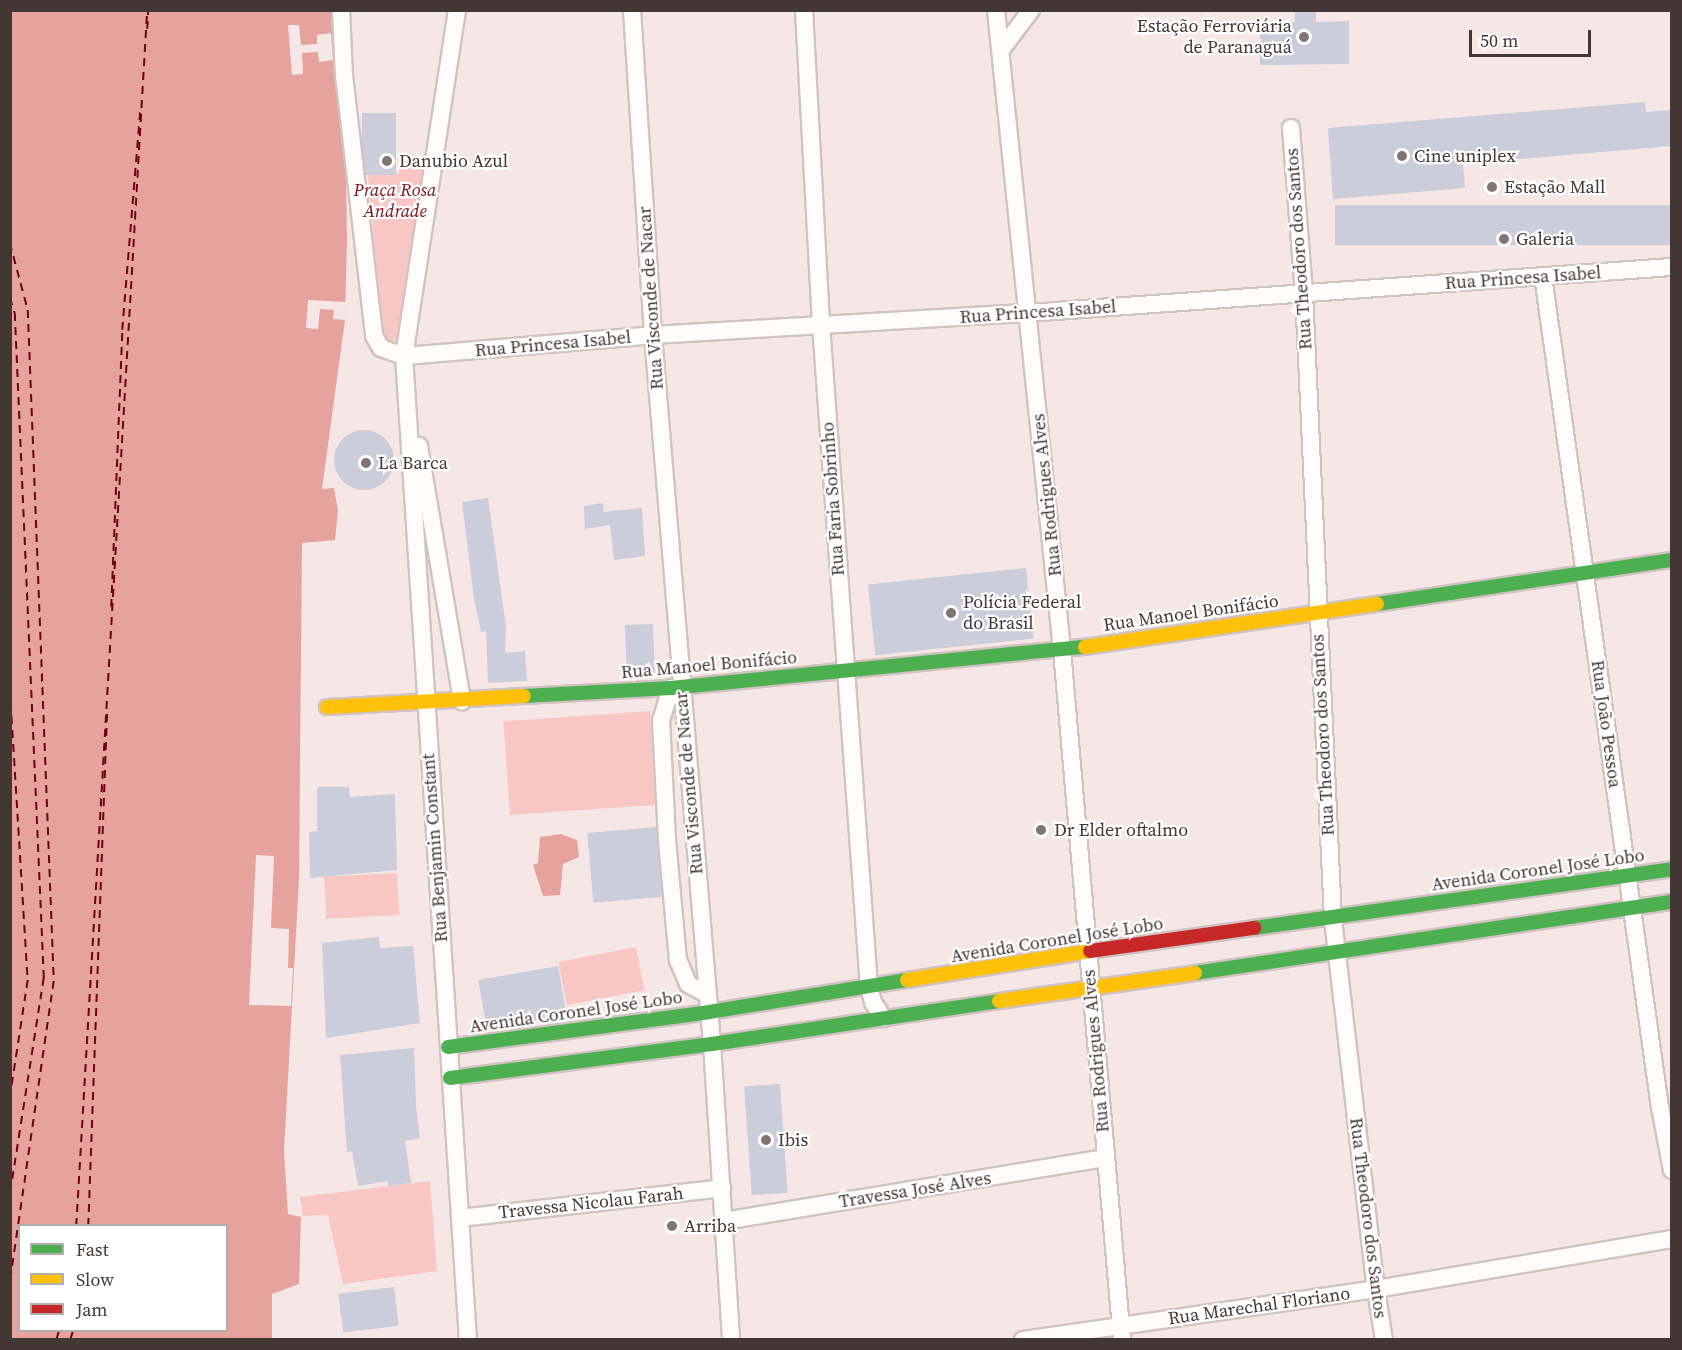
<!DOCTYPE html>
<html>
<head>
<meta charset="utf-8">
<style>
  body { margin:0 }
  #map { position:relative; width:1682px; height:1350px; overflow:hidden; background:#f6e6e5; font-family:"Source Serif 4",serif }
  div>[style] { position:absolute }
  .green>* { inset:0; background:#f9c7c3; transform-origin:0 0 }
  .water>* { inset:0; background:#e6a39e }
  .pier>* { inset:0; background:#f6e6e5 }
  .ferry>* { height:1.5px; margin-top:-0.75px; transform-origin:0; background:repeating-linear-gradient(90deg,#70000c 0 8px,transparent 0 14px) }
  .building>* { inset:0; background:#cccdda; transform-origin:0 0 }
  .round { border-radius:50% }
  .roads { filter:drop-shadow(2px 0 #d1c3c2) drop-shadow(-2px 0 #d1c3c2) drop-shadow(0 2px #d1c3c2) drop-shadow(0 -2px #d1c3c2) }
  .street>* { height:16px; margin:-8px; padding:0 8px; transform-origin:8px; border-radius:8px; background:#fefbfb }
  .fast>* { height:14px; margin:-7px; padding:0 7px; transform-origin:7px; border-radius:7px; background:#4caf50 }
  .slow>* { height:14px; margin:-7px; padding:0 7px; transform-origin:7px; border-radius:7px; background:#ffc107 }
  .jam>* { height:14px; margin:-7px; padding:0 7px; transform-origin:7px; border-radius:7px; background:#c62828 }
  .dots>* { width:16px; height:16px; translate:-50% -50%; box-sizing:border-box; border:3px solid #fff; border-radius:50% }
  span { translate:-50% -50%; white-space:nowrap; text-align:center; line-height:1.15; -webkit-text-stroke:4.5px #fff; paint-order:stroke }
  .poi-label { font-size:18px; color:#433736 }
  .right { translate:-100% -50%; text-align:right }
  .left { translate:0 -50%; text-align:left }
  .park-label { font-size:18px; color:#7d1218; font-style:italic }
  .street-label { font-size:18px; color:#433736 }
  .frame { position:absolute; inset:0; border:12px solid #433736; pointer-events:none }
  .legend { position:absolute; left:18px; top:1224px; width:210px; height:108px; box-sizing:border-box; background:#fff; border:2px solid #b4afaf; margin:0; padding:8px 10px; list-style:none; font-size:18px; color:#433736 }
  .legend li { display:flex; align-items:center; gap:12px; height:30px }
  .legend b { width:30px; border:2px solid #b4afaf }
  .scale { position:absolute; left:1469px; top:30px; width:122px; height:27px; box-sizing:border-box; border:3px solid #433736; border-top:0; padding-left:8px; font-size:18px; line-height:21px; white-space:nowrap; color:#433736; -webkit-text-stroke:4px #fff; paint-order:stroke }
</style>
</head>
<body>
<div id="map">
  <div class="green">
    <div style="clip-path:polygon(399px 159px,427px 163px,401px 330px,396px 340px,390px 342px,381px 335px,368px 175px,399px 174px)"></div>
    <div style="left:650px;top:711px;width:94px;height:147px;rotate:86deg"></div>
    <div style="left:397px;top:873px;width:42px;height:73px;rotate:87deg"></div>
    <div style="left:636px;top:947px;width:44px;height:79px;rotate:79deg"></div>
    <div style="clip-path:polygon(430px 1181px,437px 1271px,343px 1284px,328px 1215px,303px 1216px,300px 1197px)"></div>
  </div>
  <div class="water">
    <div style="clip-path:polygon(evenodd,10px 11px,331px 11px,346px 179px,347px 239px,345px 320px,322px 489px,334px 488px,338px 511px,335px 540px,302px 543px,299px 879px,284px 1151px,288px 1214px,301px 1217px,299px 1284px,272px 1294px,272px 1339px,11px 1339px,10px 11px,20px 1226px,226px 1226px,226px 1330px,20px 1330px,20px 1226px)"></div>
    <div style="clip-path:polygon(561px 834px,577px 840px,579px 857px,563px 864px,560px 895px,543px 896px,533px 865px,538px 863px,540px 837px)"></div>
  </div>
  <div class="pier">
    <div style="clip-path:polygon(288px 25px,299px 25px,301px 45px,317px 44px,317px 35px,331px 33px,333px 60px,319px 62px,318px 52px,302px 53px,303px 74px,292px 75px)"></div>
    <div style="clip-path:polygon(308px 300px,346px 302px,345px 320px,333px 319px,334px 310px,320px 309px,318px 329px,306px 328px)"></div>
    <div style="clip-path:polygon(256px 855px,274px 856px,271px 928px,289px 929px,288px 968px,293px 968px,291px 1006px,249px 1005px)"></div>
  </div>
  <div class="ferry">
    <div style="left:147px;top:29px;width:19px;rotate:-87deg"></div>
    <div style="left:10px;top:243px;width:69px;rotate:75deg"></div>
    <div style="left:28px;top:310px;width:672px;rotate:87.78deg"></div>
    <div style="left:54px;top:981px;width:305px;rotate:98.3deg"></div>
    <div style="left:10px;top:298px;width:16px;rotate:72deg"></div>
    <div style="left:15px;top:313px;width:666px;rotate:87.5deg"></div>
    <div style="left:44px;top:978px;width:219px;rotate:98.9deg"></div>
    <div style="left:111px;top:607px;width:277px;rotate:-87.7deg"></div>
    <div style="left:122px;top:330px;width:222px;rotate:-85.3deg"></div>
    <div style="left:10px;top:688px;width:293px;rotate:86.5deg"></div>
    <div style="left:28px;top:980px;width:119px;rotate:98.7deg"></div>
    <div style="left:76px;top:1226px;width:1218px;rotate:-86.66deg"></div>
    <div style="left:88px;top:1226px;width:518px;rotate:-87.9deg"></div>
    <div style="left:56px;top:1340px;width:10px;rotate:-73deg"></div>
    <div style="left:70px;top:1340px;width:10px;rotate:-73deg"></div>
  </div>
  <div class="building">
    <div style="clip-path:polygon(1295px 10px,1316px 10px,1316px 22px,1349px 21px,1349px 64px,1260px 65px,1260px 23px,1295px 22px)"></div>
    <div style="clip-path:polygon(1645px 102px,1646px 112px,1671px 110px,1671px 146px,1463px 164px,1465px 188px,1333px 199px,1328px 128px)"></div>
    <div style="left:362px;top:113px;width:34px;height:62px"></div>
    <div style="left:1671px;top:205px;width:40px;height:336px;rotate:90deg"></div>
    <div class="round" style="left:334px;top:430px;width:60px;height:60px"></div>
    <div style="clip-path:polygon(488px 498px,506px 627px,505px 653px,525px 651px,527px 681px,488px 683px,486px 631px,481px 632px,474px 599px,462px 502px)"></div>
    <div style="clip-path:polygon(603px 503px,604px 512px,642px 508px,645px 556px,614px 560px,610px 525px,585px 529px,584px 506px)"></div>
    <div style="left:1026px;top:568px;width:71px;height:159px;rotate:84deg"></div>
    <div style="left:653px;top:624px;width:51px;height:28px;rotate:88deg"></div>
    <div style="clip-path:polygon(317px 787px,349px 787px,350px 797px,395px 794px,397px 870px,310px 878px,309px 832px,317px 831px)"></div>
    <div style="left:656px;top:827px;width:70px;height:69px;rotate:85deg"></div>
    <div style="clip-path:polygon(379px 937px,380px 948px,413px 946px,420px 1023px,326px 1038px,322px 943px)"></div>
    <div style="left:558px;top:966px;width:50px;height:81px;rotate:80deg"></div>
    <div style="clip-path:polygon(414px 1048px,416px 1106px,420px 1138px,405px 1141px,411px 1183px,388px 1186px,388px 1181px,358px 1186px,352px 1151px,347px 1152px,340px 1055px)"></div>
    <div style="left:780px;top:1084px;width:109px;height:36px;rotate:86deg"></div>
    <div style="left:394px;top:1287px;width:39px;height:56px;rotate:83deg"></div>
  </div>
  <div class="roads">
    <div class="street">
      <div style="left:341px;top:10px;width:65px;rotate:87.4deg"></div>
      <div style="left:344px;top:75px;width:263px;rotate:83.4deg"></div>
      <div style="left:374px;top:336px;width:14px;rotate:60deg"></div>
      <div style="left:381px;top:348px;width:24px;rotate:19deg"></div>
      <div style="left:404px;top:356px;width:250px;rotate:-4.8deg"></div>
      <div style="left:653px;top:335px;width:376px;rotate:-3.4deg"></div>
      <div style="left:1028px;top:313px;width:646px;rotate:-4.09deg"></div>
      <div style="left:457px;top:10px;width:350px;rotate:98.7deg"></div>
      <div style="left:404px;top:356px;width:986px;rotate:86.28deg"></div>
      <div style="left:632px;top:10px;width:326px;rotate:86.3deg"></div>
      <div style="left:653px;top:335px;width:711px;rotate:85.24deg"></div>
      <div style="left:712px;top:1044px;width:297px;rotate:86.3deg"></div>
      <div style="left:804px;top:10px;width:314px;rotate:86.9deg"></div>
      <div style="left:821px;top:324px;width:665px;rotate:85.86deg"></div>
      <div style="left:869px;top:987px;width:16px;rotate:75deg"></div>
      <div style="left:873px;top:1002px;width:19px;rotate:58deg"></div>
      <div style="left:996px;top:10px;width:643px;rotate:84.11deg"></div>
      <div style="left:1062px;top:650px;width:693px;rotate:85.03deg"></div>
      <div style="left:1001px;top:50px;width:50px;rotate:-53.1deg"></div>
      <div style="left:1291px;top:128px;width:166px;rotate:85.5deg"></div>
      <div style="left:1304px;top:293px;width:627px;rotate:87.35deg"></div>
      <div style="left:1333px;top:919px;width:372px;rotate:83.4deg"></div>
      <div style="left:1376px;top:1289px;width:52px;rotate:81.1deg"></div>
      <div style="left:1543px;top:276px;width:839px;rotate:81.99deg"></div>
      <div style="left:1660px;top:1107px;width:64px;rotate:79.2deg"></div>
      <div style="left:419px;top:446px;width:259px;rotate:80.4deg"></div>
      <div style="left:671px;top:688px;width:34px;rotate:107deg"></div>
      <div style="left:661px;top:720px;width:120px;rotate:87.1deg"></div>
      <div style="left:667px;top:840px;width:121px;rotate:84.8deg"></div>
      <div style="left:678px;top:960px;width:26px;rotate:67deg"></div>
      <div style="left:688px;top:984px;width:21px;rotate:28deg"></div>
      <div style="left:460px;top:1218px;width:264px;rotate:-6.5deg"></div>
      <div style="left:724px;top:1221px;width:387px;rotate:-9.4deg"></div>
      <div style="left:1023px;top:1340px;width:357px;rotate:-8.2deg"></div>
      <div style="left:1376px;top:1289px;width:300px;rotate:-9.6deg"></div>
    </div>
    <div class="fast">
      <div style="left:1377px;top:604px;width:298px;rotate:-8.5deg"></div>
      <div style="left:524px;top:696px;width:147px;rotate:-3.1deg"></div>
      <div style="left:671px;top:688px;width:416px;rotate:-5.7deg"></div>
      <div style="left:1254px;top:928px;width:422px;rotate:-8deg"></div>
      <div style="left:1195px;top:973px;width:482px;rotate:-8.5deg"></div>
      <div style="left:448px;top:1047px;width:263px;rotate:-7.6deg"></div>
      <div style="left:709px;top:1012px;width:201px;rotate:-9.2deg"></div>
      <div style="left:450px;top:1078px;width:264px;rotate:-7.4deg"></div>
      <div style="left:712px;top:1044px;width:290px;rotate:-8.5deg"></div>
    </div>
    <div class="slow">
      <div style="left:1085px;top:647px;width:295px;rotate:-8.4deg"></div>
      <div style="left:327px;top:707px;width:197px;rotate:-3.2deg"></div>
      <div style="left:907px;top:980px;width:185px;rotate:-9deg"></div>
      <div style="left:999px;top:1001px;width:198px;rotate:-8.1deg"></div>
    </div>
    <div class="jam">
      <div style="left:1090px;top:951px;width:166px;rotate:-8deg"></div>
    </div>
  </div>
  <div class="dots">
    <div style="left:1304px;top:37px;background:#827473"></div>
    <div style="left:1402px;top:156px;background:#827473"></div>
    <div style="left:387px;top:161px;background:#827473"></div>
    <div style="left:1492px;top:187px;background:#827473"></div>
    <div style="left:1504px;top:239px;background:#827473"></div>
    <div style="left:366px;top:463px;background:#827473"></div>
    <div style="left:951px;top:613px;background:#827473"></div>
    <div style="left:1041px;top:830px;background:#827473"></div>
    <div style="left:766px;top:1140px;background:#827473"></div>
    <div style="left:672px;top:1226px;background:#827473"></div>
  </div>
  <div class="poi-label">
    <span class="right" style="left:1292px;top:37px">Estação Ferroviária<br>de Paranaguá</span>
    <span class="left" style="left:1414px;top:156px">Cine uniplex</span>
    <span class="left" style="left:399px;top:161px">Danubio Azul</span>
    <span class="left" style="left:1504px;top:187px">Estação Mall</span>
    <span class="left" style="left:1516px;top:239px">Galeria</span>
    <span class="left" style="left:378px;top:463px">La Barca</span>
    <span class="left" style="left:963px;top:613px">Polícia Federal<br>do Brasil</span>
    <span class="left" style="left:1054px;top:830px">Dr Elder oftalmo</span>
    <span class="left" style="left:778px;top:1140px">Ibis</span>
    <span class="left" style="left:684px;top:1226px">Arriba</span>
  </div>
  <div class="park-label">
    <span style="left:395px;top:201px">Praça Rosa<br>Andrade</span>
  </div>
  <div class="street-label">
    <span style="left:1299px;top:249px;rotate:-94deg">Rua Theodoro dos Santos</span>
    <span style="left:1523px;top:278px;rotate:-4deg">Rua Princesa Isabel</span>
    <span style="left:651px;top:298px;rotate:-94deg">Rua Visconde de Nacar</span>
    <span style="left:1038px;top:312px;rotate:-4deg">Rua Princesa Isabel</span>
    <span style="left:553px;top:344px;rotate:-5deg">Rua Princesa Isabel</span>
    <span style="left:1047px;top:495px;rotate:-96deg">Rua Rodrigues Alves</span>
    <span style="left:833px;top:499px;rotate:-94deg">Rua Faria Sobrinho</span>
    <span style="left:1191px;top:613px;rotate:-8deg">Rua Manoel Bonifácio</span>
    <span style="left:709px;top:665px;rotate:-5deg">Rua Manoel Bonifácio</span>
    <span style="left:1606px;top:724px;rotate:82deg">Rua João Pessoa</span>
    <span style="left:1323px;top:735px;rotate:-93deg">Rua Theodoro dos Santos</span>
    <span style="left:689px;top:783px;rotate:-95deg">Rua Visconde de Nacar</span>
    <span style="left:435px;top:848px;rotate:-94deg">Rua Benjamin Constant</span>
    <span style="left:1538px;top:870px;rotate:-8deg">Avenida Coronel José Lobo</span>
    <span style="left:1057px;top:940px;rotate:-9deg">Avenida Coronel José Lobo</span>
    <span style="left:576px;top:1012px;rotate:-8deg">Avenida Coronel José Lobo</span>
    <span style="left:1096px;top:1051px;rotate:-95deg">Rua Rodrigues Alves</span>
    <span style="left:915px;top:1190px;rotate:-9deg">Travessa José Alves</span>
    <span style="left:591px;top:1203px;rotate:-6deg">Travessa Nicolau Farah</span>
    <span style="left:1368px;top:1218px;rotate:83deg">Rua Theodoro dos Santos</span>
    <span style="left:1259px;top:1306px;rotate:-8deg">Rua Marechal Floriano</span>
  </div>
  <div class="frame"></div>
  <ul class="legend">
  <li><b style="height:8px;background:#4caf50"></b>Fast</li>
  <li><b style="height:8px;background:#ffc107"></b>Slow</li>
  <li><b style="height:8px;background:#c62828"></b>Jam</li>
  </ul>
  <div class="scale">50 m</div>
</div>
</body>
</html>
